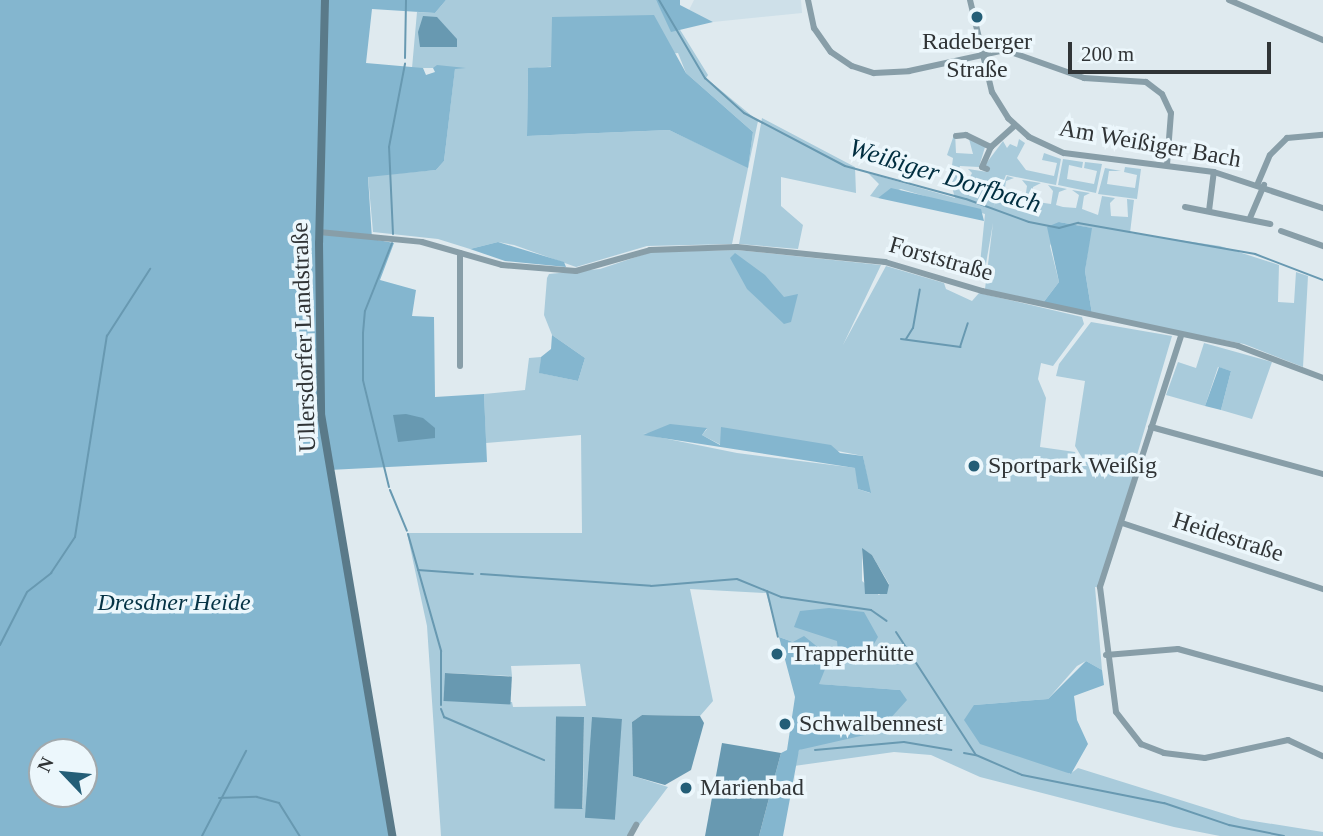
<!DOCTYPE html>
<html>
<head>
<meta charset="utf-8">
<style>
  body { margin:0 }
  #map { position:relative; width:1323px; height:836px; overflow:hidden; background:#dfeaef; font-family:Georgia,serif }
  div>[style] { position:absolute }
  .built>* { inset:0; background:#cee0e9 }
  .green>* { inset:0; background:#a9cbdb }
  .forest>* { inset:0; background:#84b6cf }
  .water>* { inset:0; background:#6899b1; transform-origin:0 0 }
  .stream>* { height:2px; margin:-1px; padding:0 1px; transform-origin:1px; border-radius:1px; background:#6899b1 }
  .minor>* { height:6px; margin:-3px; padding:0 3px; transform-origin:3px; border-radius:3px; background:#889ea8 }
  .secondary>* { height:8px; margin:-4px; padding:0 4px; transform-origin:4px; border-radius:4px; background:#5a7a89 }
  .dots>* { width:19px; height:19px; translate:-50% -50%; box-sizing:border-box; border:4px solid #ecf7fc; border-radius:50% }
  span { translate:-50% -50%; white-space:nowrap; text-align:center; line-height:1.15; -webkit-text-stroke:7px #ecf7fc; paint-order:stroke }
  .poi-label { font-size:24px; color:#303436 }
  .left { translate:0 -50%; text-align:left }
  .street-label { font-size:24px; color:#303436 }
  .park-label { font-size:24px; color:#053345; font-style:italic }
  .water-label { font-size:26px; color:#002e40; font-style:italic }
  .north { position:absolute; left:28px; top:738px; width:70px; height:70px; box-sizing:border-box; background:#ecf7fc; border:2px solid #a1a9ad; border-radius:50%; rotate:296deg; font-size:19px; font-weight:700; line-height:28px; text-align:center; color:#303436 }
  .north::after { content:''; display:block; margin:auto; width:24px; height:32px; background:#245e77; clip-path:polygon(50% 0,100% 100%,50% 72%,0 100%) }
  .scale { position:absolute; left:1068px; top:42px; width:203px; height:32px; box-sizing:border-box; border:4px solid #303436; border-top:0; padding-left:9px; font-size:21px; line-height:24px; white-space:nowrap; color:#303436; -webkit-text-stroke:5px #ecf7fc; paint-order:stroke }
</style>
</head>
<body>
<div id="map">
  <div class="built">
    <div style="clip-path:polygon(694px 0,801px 0,802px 13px,713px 22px,689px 10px)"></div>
  </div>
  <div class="green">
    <div style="clip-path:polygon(evenodd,446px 0,656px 0,672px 31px,679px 28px,708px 75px,706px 78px,758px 121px,732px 244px,647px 246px,576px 267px,514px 245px,498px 242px,470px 249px,438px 239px,373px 232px,368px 176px,436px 170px,444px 161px,455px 68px,465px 68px,412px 68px,417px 12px,435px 13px,446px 0,678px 53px,686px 73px,753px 132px,748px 167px,669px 130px,527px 136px,528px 69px,678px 53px)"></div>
    <div style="clip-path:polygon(762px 118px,855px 167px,856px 193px,781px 177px,781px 206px,803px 225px,798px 249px,739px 244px)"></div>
    <div style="clip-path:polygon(955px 132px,956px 153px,973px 154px,969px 139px,985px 147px,979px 167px,960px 166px,957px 175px,963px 183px,967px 183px,972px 173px,968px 169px,988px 172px,990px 168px,985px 165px,1003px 141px,1007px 148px,1010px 144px,1017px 147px,1019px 139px,1025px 143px,1017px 158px,1026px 170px,1054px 176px,1057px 163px,1042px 160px,1044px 153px,1061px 159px,1056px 185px,1006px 175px,993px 208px,1007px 176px,1014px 178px,1006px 181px,1004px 194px,1025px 199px,1027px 186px,1022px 180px,1041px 183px,1033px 187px,1031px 201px,1051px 204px,1053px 191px,1048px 185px,1067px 189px,1059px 192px,1056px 205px,1063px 207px,1076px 208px,1079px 195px,1072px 190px,1090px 193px,1084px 196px,1082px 209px,1098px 215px,1102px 196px,1115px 198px,1110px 203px,1111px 216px,1128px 217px,1127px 199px,1134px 200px,1130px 233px,1220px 246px,1279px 265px,1278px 302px,1294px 303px,1296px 272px,1308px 276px,1303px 367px,1244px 344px,1092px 314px,1085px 271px,1091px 228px,1059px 222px,1050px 246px,1059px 282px,1043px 303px,985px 289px,993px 223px,983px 281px,979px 274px,985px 214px,901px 189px,878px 198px,870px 196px,879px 184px,868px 173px,955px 198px,950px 180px,953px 158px,947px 155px)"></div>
    <div style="clip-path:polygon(1063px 159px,1083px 162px,1082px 168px,1069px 165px,1067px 179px,1094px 184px,1097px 171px,1084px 168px,1085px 162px,1102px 164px,1096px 193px,1058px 185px)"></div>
    <div style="clip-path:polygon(1125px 167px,1141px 169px,1137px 199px,1098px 194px,1105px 168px,1121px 171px,1109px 171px,1107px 184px,1135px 188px,1137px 175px,1124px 172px)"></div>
    <div style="clip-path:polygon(evenodd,737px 250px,881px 265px,843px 345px,886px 266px,944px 283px,946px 289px,972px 301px,979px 293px,1082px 317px,1084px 324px,1053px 366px,1041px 363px,1038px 379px,1046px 398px,1040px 447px,1075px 452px,1079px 466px,1087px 466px,1075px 446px,1085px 381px,1056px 376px,1059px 364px,1091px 322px,1172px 336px,1132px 472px,1138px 474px,1100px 587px,1095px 587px,1102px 670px,1086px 661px,1077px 666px,1048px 699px,974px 705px,1070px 774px,1078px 768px,1241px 819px,1323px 832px,1323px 836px,1220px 836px,1174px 827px,980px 777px,931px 755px,894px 752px,794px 766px,799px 750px,811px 745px,878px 732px,900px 690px,818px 684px,793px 642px,779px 637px,766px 593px,690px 589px,713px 701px,700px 716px,642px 715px,632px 722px,633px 776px,668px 787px,631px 836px,441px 836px,427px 626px,407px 533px,582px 533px,581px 435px,486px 443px,484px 394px,525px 390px,529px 358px,541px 357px,540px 373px,578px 381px,585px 358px,552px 335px,544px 315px,547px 278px,549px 274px,600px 269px,651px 252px,737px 250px,721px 428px,863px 456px,870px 493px,858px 489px,856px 468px,737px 453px,643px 434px,707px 429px,702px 435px,721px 445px,721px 428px,737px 250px,862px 549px,872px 555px,889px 584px,879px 595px,862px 581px,862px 549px,737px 250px,580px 664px,586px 706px,513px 707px,512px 702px,447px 701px,446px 673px,512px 676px,511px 666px,580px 664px,737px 250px,584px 717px,583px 808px,556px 807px,556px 719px,584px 717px)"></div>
    <div style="clip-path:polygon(1204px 343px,1272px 362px,1252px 419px,1221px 410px,1231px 371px,1218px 367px,1205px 406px,1166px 395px,1178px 362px,1196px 368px)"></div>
  </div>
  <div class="forest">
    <div style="clip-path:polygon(evenodd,0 0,446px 0,435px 13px,372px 9px,366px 63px,423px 68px,426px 75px,435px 72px,433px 68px,437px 65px,466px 68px,455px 69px,444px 161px,436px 170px,368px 177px,372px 239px,394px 243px,380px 280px,416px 290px,412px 316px,434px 317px,435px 397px,484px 394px,487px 462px,329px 470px,389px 836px,0 836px,0 0,42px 752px,84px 752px,84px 794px,42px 794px,42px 752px)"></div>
    <div style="clip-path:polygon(656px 0,680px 0,680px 5px,713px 22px,671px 32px)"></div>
    <div style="clip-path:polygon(654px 15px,686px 73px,753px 132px,748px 168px,669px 130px,527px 136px,528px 68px,551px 67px,552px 17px)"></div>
    <div style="clip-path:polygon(891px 188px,981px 209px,984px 221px,878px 198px)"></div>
    <div style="clip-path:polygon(1059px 222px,1092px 228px,1085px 271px,1092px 314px,1043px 303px,1059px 282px,1047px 227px)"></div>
    <div style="clip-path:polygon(498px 242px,564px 262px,566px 267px,505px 261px,470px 249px)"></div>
    <div style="clip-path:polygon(735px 253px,765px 275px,784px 297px,798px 294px,791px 322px,784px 324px,747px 289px,730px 258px)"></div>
    <div style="clip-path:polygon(552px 335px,585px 358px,578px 381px,539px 373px,541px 357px,551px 349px)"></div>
    <div style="clip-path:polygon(1219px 367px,1231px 371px,1221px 410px,1205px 406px)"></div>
    <div style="clip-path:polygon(670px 424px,707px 428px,702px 435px,720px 445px,721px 427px,831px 445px,840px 453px,863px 456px,871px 493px,858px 489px,855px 468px,643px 435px)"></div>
    <div style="clip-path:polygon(829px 608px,864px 612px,878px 637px,871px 649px,838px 651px,837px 641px,794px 627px,800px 611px)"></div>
    <div style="clip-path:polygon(804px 636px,830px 657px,819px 684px,900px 690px,907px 700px,878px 732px,799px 750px,783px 836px,759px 836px,781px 753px,787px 750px,795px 697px,779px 637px,793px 642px)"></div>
    <div style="clip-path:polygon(1086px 661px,1102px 670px,1104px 685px,1074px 696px,1077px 720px,1088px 744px,1071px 774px,980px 744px,964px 720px,974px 705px,1048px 699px)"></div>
  </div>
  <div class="water">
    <div style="clip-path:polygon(423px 16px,437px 17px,457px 39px,457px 47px,420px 47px,418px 32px)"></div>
    <div style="clip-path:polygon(406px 414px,423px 418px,435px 428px,435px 438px,398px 442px,393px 415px)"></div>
    <div style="clip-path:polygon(862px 548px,872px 555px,889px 585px,887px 594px,865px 594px)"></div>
    <div style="left:445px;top:673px;width:67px;height:28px;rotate:3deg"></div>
    <div style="clip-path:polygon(642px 715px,700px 716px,704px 723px,691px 770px,665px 785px,633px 776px,632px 722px)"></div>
    <div style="left:584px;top:717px;width:92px;height:28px;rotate:91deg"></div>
    <div style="left:592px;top:717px;width:30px;height:101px;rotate:4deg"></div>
    <div style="clip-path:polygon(722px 743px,781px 753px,759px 836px,705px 836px)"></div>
  </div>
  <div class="stream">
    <div style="left:659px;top:0;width:91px;rotate:59.5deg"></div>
    <div style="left:705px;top:78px;width:52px;rotate:41.9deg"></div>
    <div style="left:744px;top:113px;width:114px;rotate:27.7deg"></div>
    <div style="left:845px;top:166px;width:125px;rotate:15.3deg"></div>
    <div style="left:966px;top:199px;width:67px;rotate:20.1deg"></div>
    <div style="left:1029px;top:222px;width:31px;rotate:11deg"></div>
    <div style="left:1059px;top:228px;width:20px;rotate:-15deg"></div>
    <div style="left:1078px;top:223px;width:180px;rotate:9.9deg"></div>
    <div style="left:1255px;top:254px;width:73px;rotate:20.9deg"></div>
    <div style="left:405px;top:58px;width:58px;rotate:-89deg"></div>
    <div style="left:393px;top:234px;width:87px;rotate:-92.6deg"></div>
    <div style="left:389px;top:147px;width:85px;rotate:-79.1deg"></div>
    <div style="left:901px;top:339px;width:60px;rotate:7.7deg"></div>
    <div style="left:960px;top:347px;width:25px;rotate:-72deg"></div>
    <div style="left:906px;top:339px;width:13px;rotate:-58deg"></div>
    <div style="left:913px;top:328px;width:39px;rotate:-80deg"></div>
    <div style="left:389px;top:487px;width:110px;rotate:-103.7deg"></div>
    <div style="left:363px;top:380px;width:47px;rotate:-90deg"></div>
    <div style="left:363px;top:333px;width:22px;rotate:-85deg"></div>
    <div style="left:365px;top:311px;width:73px;rotate:-68.3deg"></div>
    <div style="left:390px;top:490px;width:44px;rotate:67.5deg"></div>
    <div style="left:408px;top:534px;width:122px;rotate:74.2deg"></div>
    <div style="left:441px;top:651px;width:54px;rotate:90deg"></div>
    <div style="left:418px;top:570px;width:55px;rotate:4.2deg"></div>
    <div style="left:481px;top:574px;width:170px;rotate:4deg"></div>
    <div style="left:651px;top:586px;width:86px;rotate:-4.7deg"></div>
    <div style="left:737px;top:579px;width:48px;rotate:22.2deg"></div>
    <div style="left:781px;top:597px;width:91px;rotate:8.2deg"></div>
    <div style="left:871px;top:610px;width:19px;rotate:35deg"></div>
    <div style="left:767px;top:591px;width:47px;rotate:76.6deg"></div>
    <div style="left:896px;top:632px;width:147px;rotate:57deg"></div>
    <div style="left:976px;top:755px;width:50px;rotate:23.5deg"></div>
    <div style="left:1022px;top:775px;width:145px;rotate:11.2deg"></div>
    <div style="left:1164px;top:803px;width:69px;rotate:18.7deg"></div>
    <div style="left:1229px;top:825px;width:56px;rotate:11.3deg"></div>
    <div style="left:0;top:645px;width:59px;rotate:-63deg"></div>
    <div style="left:27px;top:592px;width:31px;rotate:-38deg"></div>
    <div style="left:51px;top:573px;width:43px;rotate:-56.3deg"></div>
    <div style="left:75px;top:537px;width:204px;rotate:-81deg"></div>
    <div style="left:107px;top:336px;width:80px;rotate:-57.3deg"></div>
    <div style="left:441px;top:709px;width:9px;rotate:69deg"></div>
    <div style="left:444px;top:717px;width:109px;rotate:23.3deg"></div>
    <div style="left:815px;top:750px;width:89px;rotate:-5.1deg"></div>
    <div style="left:904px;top:742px;width:48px;rotate:9.7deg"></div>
    <div style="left:964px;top:753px;width:11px;rotate:10deg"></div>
    <div style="left:219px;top:798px;width:38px;rotate:-2deg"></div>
    <div style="left:257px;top:797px;width:23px;rotate:15deg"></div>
    <div style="left:279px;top:803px;width:39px;rotate:58deg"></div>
    <div style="left:202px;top:836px;width:96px;rotate:-62.6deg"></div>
  </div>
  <div class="minor">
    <div style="left:808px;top:0;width:29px;rotate:78deg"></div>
    <div style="left:814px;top:28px;width:29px;rotate:55deg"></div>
    <div style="left:831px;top:52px;width:25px;rotate:34deg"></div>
    <div style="left:852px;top:66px;width:23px;rotate:18deg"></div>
    <div style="left:874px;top:73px;width:35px;rotate:-3deg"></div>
    <div style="left:909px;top:71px;width:98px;rotate:-12.3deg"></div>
    <div style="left:1005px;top:50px;width:84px;rotate:19.5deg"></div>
    <div style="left:1084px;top:78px;width:62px;rotate:3.7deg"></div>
    <div style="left:1146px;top:82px;width:20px;rotate:37deg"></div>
    <div style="left:1162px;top:94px;width:21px;rotate:65deg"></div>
    <div style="left:1171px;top:113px;width:52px;rotate:94.4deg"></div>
    <div style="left:970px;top:0;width:95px;rotate:76.6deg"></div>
    <div style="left:992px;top:92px;width:31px;rotate:58deg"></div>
    <div style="left:1008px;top:118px;width:28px;rotate:42deg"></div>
    <div style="left:1029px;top:137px;width:38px;rotate:25deg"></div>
    <div style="left:1064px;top:153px;width:151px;rotate:7.2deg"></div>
    <div style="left:1214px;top:172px;width:115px;rotate:18.3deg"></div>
    <div style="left:1229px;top:0;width:102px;rotate:23.1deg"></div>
    <div style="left:956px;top:136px;width:10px;rotate:-6deg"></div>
    <div style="left:966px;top:135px;width:28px;rotate:26deg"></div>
    <div style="left:987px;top:169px;width:5px;rotate:-158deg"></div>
    <div style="left:982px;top:167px;width:22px;rotate:-66deg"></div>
    <div style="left:991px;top:147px;width:31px;rotate:-42deg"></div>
    <div style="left:1258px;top:183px;width:30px;rotate:-67deg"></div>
    <div style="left:1270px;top:155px;width:24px;rotate:-45deg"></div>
    <div style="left:1287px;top:138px;width:36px;rotate:-5deg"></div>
    <div style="left:1185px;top:207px;width:87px;rotate:11.3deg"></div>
    <div style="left:1209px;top:211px;width:39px;rotate:-83deg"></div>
    <div style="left:1250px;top:218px;width:36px;rotate:-67deg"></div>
    <div style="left:1281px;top:231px;width:45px;rotate:19.7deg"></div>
    <div style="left:319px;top:232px;width:103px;rotate:5.5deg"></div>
    <div style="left:422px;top:242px;width:83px;rotate:16deg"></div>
    <div style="left:502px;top:265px;width:74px;rotate:4.6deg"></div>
    <div style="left:576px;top:271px;width:77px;rotate:-15.8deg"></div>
    <div style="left:650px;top:250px;width:87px;rotate:-2deg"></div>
    <div style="left:737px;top:247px;width:149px;rotate:5.8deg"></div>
    <div style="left:885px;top:262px;width:101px;rotate:16.6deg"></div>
    <div style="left:982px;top:291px;width:262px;rotate:12.1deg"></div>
    <div style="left:1238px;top:346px;width:91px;rotate:20.6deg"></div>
    <div style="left:460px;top:253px;width:113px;rotate:90deg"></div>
    <div style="left:1181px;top:336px;width:264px;rotate:107.9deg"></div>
    <div style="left:1100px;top:587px;width:126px;rotate:82.7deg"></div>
    <div style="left:1116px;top:712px;width:41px;rotate:52deg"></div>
    <div style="left:1141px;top:744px;width:25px;rotate:21deg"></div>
    <div style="left:1164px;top:753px;width:41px;rotate:7deg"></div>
    <div style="left:1205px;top:758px;width:85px;rotate:-12.2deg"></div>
    <div style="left:1288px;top:740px;width:38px;rotate:25deg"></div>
    <div style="left:1151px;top:427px;width:178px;rotate:15.3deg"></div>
    <div style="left:1122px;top:523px;width:212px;rotate:18.2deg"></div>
    <div style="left:1106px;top:655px;width:72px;rotate:-4.8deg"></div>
    <div style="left:1178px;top:649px;width:150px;rotate:15.4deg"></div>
    <div style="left:630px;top:836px;width:13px;rotate:-61deg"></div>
  </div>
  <div class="secondary">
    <div style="left:325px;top:0;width:243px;rotate:91.4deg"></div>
    <div style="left:319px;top:243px;width:171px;rotate:89.3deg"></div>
    <div style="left:321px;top:414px;width:428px;rotate:80.4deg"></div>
  </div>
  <div class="dots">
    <div style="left:977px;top:17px;background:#245e77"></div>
    <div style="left:974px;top:466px;background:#245e77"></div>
    <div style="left:777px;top:654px;background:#245e77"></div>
    <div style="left:785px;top:724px;background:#245e77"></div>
    <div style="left:686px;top:788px;background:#245e77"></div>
  </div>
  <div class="poi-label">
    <span style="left:977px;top:56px">Radeberger<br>Straße</span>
    <span class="left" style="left:988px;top:466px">Sportpark Weißig</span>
    <span class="left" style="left:791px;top:654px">Trapperhütte</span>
    <span class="left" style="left:799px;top:724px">Schwalbennest</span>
    <span class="left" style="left:700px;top:788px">Marienbad</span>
  </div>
  <div class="street-label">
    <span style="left:1150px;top:144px;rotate:10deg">Am Weißiger Bach</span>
    <span style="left:941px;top:259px;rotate:16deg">Forststraße</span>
    <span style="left:304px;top:337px;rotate:-92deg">Ullersdorfer Landstraße</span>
    <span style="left:1228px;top:537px;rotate:18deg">Heidestraße</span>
  </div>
  <div class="park-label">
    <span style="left:174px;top:603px">Dresdner Heide</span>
  </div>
  <div class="water-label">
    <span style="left:945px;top:176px;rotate:17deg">Weißiger Dorfbach</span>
  </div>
  <div class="north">N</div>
  <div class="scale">200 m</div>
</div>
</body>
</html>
